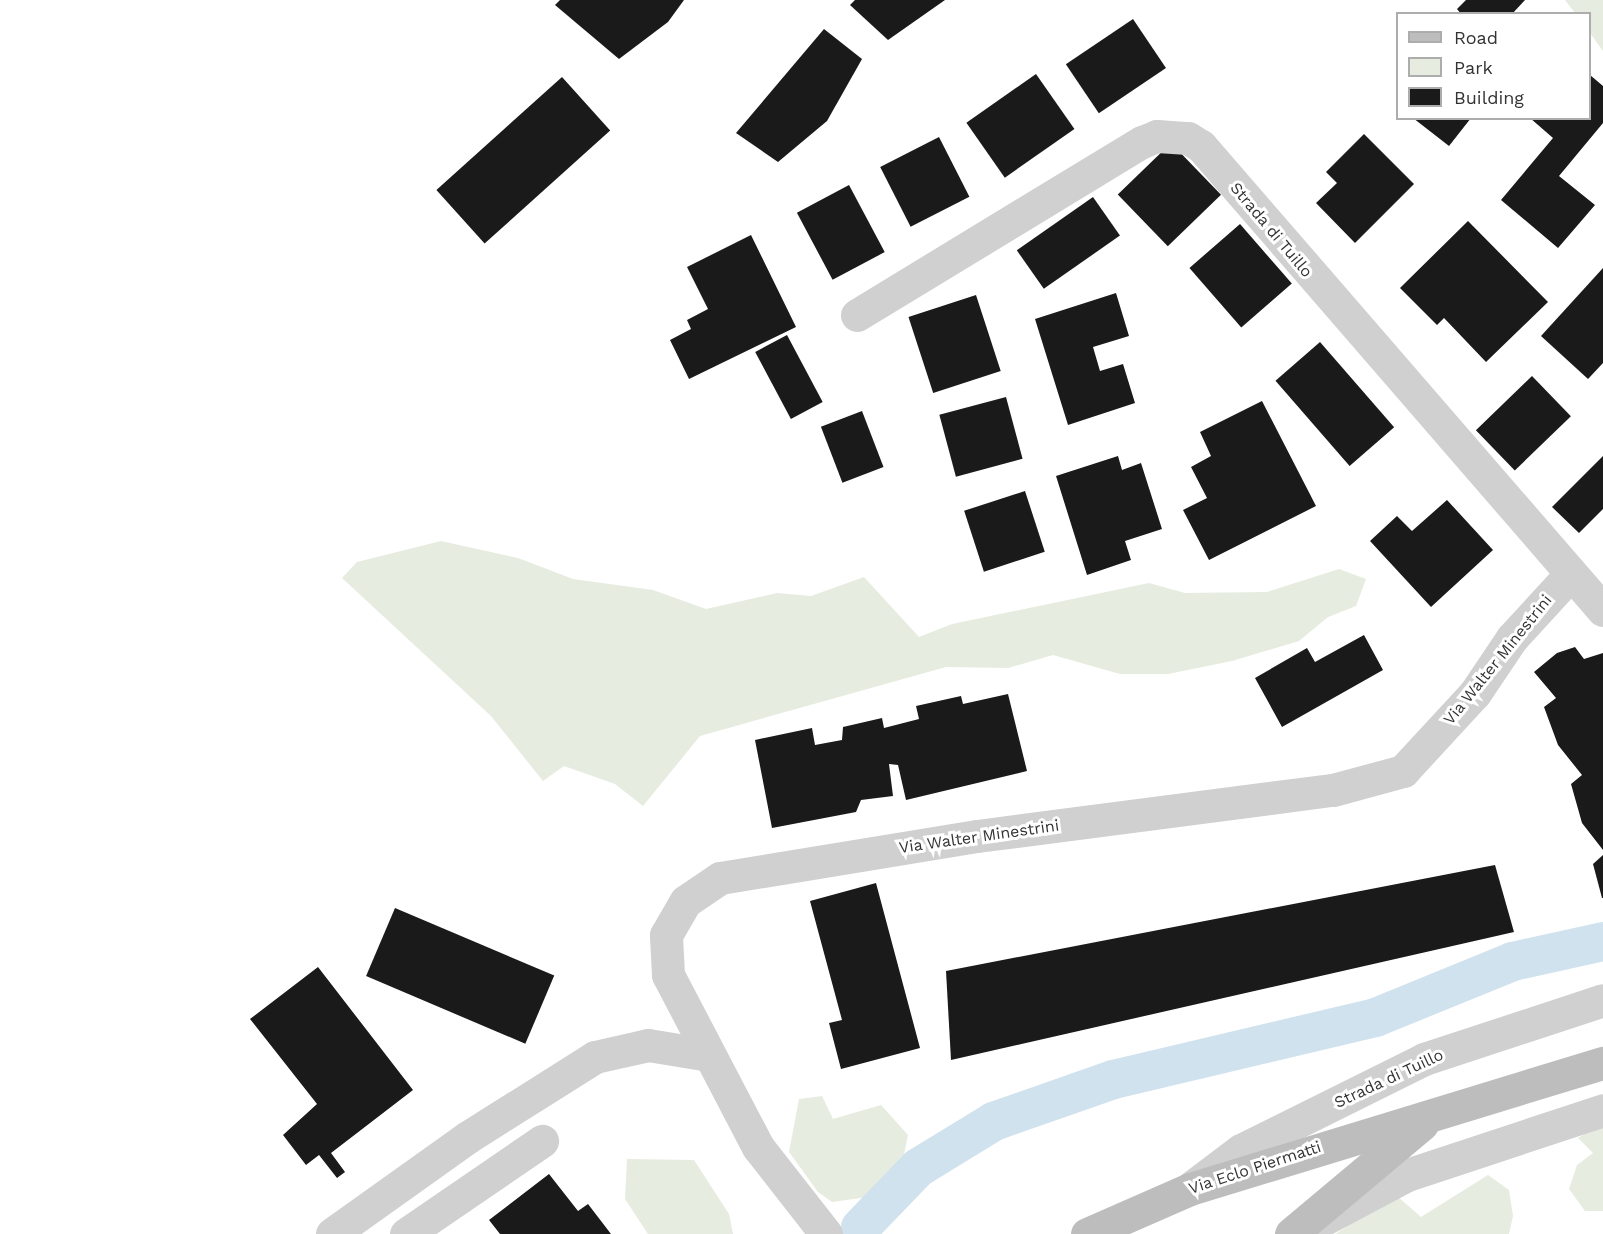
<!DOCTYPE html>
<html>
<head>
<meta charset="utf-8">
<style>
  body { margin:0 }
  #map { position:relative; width:1603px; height:1234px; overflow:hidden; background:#fff; font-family:"Work Sans",sans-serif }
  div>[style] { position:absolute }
  .green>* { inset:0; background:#e6ecdf }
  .canal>* { height:39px; margin:-19.5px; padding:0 19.5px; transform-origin:19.5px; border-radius:19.5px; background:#cfe2ee }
  .building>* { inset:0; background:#1a1a1a; transform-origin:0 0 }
  .minor>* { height:33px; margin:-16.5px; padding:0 16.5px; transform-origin:16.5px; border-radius:16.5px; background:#d0d0d0 }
  .secondary>* { height:33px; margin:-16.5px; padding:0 16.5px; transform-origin:16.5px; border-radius:16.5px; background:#bdbdbd }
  span { translate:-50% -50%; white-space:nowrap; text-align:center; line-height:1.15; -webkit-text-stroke:6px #fff; paint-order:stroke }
  .street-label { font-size:16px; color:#333 }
  .legend { position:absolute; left:1396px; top:12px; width:195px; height:108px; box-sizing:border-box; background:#fff; border:2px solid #adadad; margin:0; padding:8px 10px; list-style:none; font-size:18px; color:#333 }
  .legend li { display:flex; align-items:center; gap:12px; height:30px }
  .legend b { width:30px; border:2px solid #adadad }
</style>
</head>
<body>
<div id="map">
  <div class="green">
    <div style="clip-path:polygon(1565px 0,1603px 0,1603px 51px,1590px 33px,1590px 14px,1575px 13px)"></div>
    <div style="clip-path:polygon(441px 541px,518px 558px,573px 579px,653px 590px,706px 609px,777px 593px,811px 596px,864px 577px,919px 637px,952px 624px,1149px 583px,1185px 593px,1267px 592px,1339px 569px,1366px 579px,1356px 606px,1328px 617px,1299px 641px,1232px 661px,1168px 674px,1120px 674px,1053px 655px,1008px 668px,946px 667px,700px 736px,643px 806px,615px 784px,564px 766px,543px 781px,491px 716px,342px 578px,357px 562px)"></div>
    <div style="clip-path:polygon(822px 1096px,833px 1119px,881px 1105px,908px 1135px,896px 1193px,832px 1202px,818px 1192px,789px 1152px,799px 1099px)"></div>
    <div style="clip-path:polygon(1603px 1123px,1603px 1211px,1585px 1211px,1569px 1189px,1577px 1165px,1593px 1153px,1578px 1138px)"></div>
    <div style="clip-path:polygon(627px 1159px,694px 1160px,729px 1214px,733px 1234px,648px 1234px,625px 1199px)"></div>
    <div style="clip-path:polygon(1488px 1175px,1509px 1190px,1513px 1216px,1509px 1234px,1335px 1234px,1396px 1195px,1421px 1217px)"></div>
  </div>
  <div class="canal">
    <div style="left:860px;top:1227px;width:83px;rotate:-46deg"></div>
    <div style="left:918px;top:1167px;width:88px;rotate:-31.5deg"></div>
    <div style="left:993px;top:1121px;width:127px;rotate:-19.3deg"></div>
    <div style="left:1113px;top:1079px;width:269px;rotate:-13.3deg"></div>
    <div style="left:1375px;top:1017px;width:148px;rotate:-22.2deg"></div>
    <div style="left:1512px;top:961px;width:93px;rotate:-12.4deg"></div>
  </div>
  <div class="building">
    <div style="clip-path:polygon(560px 0,684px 0,668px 22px,619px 59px,555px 5px)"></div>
    <div style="clip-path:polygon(855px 0,945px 0,888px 40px,850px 5px)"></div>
    <div style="clip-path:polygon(1466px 0,1525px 0,1512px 14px,1461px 14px,1457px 9px)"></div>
    <div style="left:1133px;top:19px;width:59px;height:81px;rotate:56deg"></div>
    <div style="clip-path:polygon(824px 29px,862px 59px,827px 121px,778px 162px,736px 133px)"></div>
    <div style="left:1036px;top:74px;width:67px;height:85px;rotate:55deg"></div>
    <div style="clip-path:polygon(1590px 75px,1603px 86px,1603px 123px,1559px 176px,1595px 205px,1558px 248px,1501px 200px,1553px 138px,1530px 118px,1590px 118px)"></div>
    <div style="left:562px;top:77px;width:72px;height:169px;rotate:48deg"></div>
    <div style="clip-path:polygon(1413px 118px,1471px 118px,1449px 146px)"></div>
    <div style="clip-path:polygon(1364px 134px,1414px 184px,1355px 243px,1316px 203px,1337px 183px,1326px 172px)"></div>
    <div style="left:939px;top:137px;width:67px;height:66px;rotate:63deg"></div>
    <div style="left:1171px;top:143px;width:72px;height:74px;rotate:46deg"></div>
    <div style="left:849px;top:185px;width:76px;height:59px;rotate:62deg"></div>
    <div style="left:1093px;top:197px;width:47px;height:93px;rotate:55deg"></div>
    <div style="clip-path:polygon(1468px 221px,1548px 302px,1486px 362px,1444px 318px,1437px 325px,1400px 288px)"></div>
    <div style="left:1240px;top:224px;width:79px;height:67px;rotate:49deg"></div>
    <div style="clip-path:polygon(751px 235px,796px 327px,689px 379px,670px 340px,691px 329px,687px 320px,708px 309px,687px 267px)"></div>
    <div style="clip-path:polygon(1603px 268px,1603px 363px,1588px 379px,1541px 336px)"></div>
    <div style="clip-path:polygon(1116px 293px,1129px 336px,1093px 347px,1100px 371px,1123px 364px,1135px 403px,1068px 425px,1035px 319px)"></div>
    <div style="left:976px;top:295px;width:80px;height:71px;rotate:72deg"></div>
    <div style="left:787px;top:335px;width:76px;height:36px;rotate:62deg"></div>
    <div style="left:1320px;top:342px;width:113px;height:59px;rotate:49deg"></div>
    <div style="left:1532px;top:376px;width:56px;height:78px;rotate:46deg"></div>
    <div style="left:1006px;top:397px;width:64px;height:69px;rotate:75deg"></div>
    <div style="clip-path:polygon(1262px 401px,1316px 506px,1209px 560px,1183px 510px,1207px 498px,1191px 467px,1211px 456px,1200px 432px)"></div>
    <div style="left:862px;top:411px;width:60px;height:44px;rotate:69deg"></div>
    <div style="clip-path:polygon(1118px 456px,1122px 470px,1141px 463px,1162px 529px,1125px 541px,1131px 560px,1087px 575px,1056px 476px)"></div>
    <div style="clip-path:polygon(1603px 456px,1603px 509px,1579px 533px,1552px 507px)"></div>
    <div style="left:1025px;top:491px;width:64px;height:64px;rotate:72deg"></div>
    <div style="clip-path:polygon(1447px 500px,1493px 550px,1431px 607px,1370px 541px,1397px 516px,1412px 531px)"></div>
    <div style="clip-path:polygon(1364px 635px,1383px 670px,1282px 727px,1255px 678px,1307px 648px,1315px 662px)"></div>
    <div style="clip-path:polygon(1575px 647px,1584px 659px,1603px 653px,1603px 850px,1582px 823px,1571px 784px,1582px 775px,1558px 745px,1544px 707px,1556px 698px,1534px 672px,1557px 653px)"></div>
    <div style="clip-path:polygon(1008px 694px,1027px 771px,906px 800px,898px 765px,889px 764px,893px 796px,861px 800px,856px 812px,772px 828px,755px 740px,812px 728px,815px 745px,842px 740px,843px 727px,882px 718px,884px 728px,919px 719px,916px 706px,961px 696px,963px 704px)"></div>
    <div style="clip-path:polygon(1603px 855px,1603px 898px,1602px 898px,1593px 864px)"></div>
    <div style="clip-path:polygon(1495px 865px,1514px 932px,951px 1060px,946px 971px)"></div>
    <div style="clip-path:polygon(876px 883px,920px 1048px,841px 1069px,829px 1023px,842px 1020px,810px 901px)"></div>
    <div style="left:395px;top:908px;width:173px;height:74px;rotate:23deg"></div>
    <div style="clip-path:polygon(318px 967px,413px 1090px,331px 1153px,345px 1172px,337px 1178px,319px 1155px,306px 1165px,283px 1135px,317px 1104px,250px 1019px)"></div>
    <div style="clip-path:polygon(549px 1174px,578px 1211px,588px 1204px,611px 1234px,500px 1234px,489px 1220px)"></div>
  </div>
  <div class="minor">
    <div style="left:857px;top:315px;width:333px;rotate:-31.3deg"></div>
    <div style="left:1142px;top:142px;width:16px;rotate:-22deg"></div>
    <div style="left:1157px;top:136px;width:31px;rotate:4deg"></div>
    <div style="left:1188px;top:138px;width:15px;rotate:32deg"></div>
    <div style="left:1201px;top:146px;width:614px;rotate:49.1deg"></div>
    <div style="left:1192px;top:1187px;width:61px;rotate:-37.1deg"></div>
    <div style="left:1241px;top:1150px;width:204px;rotate:-26.4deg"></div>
    <div style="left:1424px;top:1059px;width:188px;rotate:-18.2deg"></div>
    <div style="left:1313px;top:1225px;width:106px;rotate:-28deg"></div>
    <div style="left:1407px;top:1175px;width:206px;rotate:-18.3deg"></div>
    <div style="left:332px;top:1234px;width:167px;rotate:-35.5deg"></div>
    <div style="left:468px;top:1137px;width:150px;rotate:-32.2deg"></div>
    <div style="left:595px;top:1057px;width:54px;rotate:-12.8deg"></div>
    <div style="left:648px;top:1045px;width:62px;rotate:9.3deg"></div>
    <div style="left:406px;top:1234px;width:165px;rotate:-34.4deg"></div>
    <div style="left:826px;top:1234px;width:110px;rotate:-128deg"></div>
    <div style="left:758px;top:1147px;width:194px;rotate:-117.6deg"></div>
    <div style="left:668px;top:975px;width:40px;rotate:-92.9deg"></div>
    <div style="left:666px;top:935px;width:39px;rotate:-60deg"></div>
    <div style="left:686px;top:901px;width:41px;rotate:-34.1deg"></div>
    <div style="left:720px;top:878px;width:260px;rotate:-9.3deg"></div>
    <div style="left:977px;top:836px;width:359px;rotate:-7.4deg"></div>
    <div style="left:1333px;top:790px;width:73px;rotate:-15.2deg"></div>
    <div style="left:1403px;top:771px;width:106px;rotate:-47.3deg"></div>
    <div style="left:1475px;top:693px;width:66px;rotate:-56.1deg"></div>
    <div style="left:1512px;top:638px;width:86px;rotate:-47.4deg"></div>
  </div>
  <div class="secondary">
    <div style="left:1087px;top:1234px;width:112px;rotate:-23.6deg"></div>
    <div style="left:1190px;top:1189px;width:432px;rotate:-17deg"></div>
    <div style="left:1291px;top:1234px;width:171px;rotate:-40deg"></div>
  </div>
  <div class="street-label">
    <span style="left:1271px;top:230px;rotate:50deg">Strada di Tuillo</span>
    <span style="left:1498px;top:660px;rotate:-51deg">Via Walter Minestrini</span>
    <span style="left:979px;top:837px;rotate:-8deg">Via Walter Minestrini</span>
    <span style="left:1389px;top:1079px;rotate:-25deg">Strada di Tuillo</span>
    <span style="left:1255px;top:1168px;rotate:-18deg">Via Eclo Piermatti</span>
  </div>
  <ul class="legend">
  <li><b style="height:8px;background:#bdbdbd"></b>Road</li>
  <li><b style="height:16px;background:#e6ecdf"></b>Park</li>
  <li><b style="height:16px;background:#1a1a1a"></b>Building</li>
  </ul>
</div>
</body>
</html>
